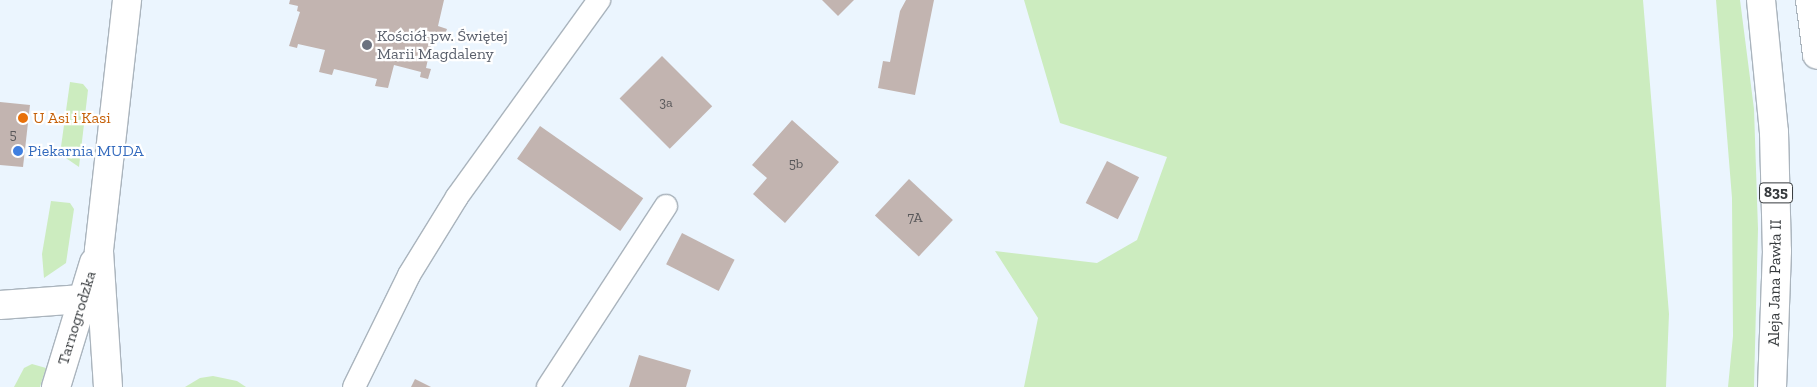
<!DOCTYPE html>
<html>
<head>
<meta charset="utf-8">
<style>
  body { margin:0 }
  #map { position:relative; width:1817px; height:387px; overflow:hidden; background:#ebf5fe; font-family:"Zilla Slab",serif }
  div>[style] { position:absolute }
  .green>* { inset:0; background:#ccecbf }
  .building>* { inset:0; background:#c2b4b0; transform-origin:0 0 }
  .roads { filter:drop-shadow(1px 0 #aab4bd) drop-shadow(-1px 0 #aab4bd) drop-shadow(0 1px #aab4bd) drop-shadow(0 -1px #aab4bd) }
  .lane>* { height:22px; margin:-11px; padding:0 11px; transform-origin:11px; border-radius:11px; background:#fff }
  .street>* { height:28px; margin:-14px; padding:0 14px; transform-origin:14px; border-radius:14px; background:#fff }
  .secondary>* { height:28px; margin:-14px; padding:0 14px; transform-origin:14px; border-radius:14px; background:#fff }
  .primary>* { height:28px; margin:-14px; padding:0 14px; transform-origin:14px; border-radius:14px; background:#fff }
  .dots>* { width:14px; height:14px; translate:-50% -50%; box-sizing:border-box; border:2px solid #fff; border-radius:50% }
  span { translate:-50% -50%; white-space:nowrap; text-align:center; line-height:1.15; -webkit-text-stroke:4.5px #fff; paint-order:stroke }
  .number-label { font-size:14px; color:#59585a }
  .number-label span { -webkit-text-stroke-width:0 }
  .shield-label span { padding:1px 4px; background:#fff; border:1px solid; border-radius:4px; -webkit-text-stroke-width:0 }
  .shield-label { font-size:15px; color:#363a3d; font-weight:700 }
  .worship-label { font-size:16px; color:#5b616d }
  .left { translate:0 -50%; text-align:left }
  .food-label { font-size:16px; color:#c56008 }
  .shop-label { font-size:16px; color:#366cbe }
  .street-label { font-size:16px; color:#363a3d }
</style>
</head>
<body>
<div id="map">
  <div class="green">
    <div style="clip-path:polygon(1024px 0,1643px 0,1669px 314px,1666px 387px,1024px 387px,1038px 318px,995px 251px,1097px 263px,1137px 240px,1167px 157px,1060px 123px)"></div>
    <div style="clip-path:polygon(1716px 0,1740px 0,1754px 109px,1758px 229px,1754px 387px,1728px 387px,1733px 336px,1732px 198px)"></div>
    <div style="clip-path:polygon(70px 82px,83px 84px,88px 90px,79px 167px,60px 154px)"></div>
    <div style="clip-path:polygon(51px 201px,70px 203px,74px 209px,66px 263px,44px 278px,42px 254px)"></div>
    <div style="clip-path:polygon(32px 364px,46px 368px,40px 387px,14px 387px,24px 368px)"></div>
    <div style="clip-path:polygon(213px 376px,237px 381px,246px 387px,185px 387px,200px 378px)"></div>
  </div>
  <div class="building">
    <div style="clip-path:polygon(290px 0,444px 0,438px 26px,447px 29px,444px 37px,438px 36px,437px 42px,432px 41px,426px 68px,431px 69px,428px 79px,420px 77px,421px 72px,394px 65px,388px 88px,375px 86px,377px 79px,334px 69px,332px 75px,319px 72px,325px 50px,298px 44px,297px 48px,289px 46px,300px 12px,297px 11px,298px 6px,289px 4px)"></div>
    <div style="clip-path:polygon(822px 0,854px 0,838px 16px)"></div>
    <div style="clip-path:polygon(906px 0,934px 0,915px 95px,878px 88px,883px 61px,890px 62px,900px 11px)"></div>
    <div style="left:662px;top:56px;width:71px;height:60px;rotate:45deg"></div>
    <div style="clip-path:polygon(0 102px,30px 105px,23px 167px,0 165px)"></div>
    <div style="clip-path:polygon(792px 120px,839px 162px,785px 223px,753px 194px,767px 178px,752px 165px)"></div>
    <div style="left:540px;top:126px;width:126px;height:40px;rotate:35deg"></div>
    <div style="left:1107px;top:161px;width:36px;height:47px;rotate:27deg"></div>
    <div style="left:909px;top:179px;width:60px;height:50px;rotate:43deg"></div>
    <div style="left:682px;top:233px;width:59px;height:35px;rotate:27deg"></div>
    <div style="clip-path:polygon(639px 355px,691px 370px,686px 387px,629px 387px)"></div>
    <div style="clip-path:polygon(415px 379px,431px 387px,411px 387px)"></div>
  </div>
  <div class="roads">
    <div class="lane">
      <div style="left:354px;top:387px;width:125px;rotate:-63.8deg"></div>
      <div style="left:409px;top:275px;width:92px;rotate:-58.4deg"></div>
      <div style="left:457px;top:197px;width:243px;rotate:-54.2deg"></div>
      <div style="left:548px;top:387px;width:216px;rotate:-56.9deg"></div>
    </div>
    <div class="street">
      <div style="left:0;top:305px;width:82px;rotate:-4.2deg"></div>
    </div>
    <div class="secondary">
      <div style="left:56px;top:387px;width:130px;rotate:-73deg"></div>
      <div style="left:108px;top:387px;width:137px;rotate:-93.8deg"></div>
      <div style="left:99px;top:250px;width:252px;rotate:-83.6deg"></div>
    </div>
    <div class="primary">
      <div style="left:1761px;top:0;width:133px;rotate:84.4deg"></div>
      <div style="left:1774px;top:132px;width:119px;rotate:88.6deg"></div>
      <div style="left:1777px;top:251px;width:136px;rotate:92.1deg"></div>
      <div style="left:1810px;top:0;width:55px;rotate:82.7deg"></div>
    </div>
  </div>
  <div class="dots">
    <div style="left:367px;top:45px;background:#6b7280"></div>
    <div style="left:23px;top:118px;background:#e8710a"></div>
    <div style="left:18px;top:151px;background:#3f7fe0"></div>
  </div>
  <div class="number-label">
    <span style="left:666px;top:103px">3a</span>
    <span style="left:13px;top:135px">5</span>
    <span style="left:796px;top:164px">5b</span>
    <span style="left:915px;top:218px">7A</span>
  </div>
  <div class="shield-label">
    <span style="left:1776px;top:193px">835</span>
  </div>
  <div class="worship-label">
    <span class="left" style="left:377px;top:45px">Kościół pw. Świętej<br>Marii Magdaleny</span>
  </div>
  <div class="food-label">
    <span class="left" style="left:33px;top:118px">U Asi i Kasi</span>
  </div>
  <div class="shop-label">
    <span class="left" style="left:28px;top:151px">Piekarnia MUDA</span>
  </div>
  <div class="street-label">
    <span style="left:1775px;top:283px;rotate:-89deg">Aleja Jana Pawła II</span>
    <span style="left:77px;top:318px;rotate:-73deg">Tarnogrodzka</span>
  </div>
</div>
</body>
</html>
